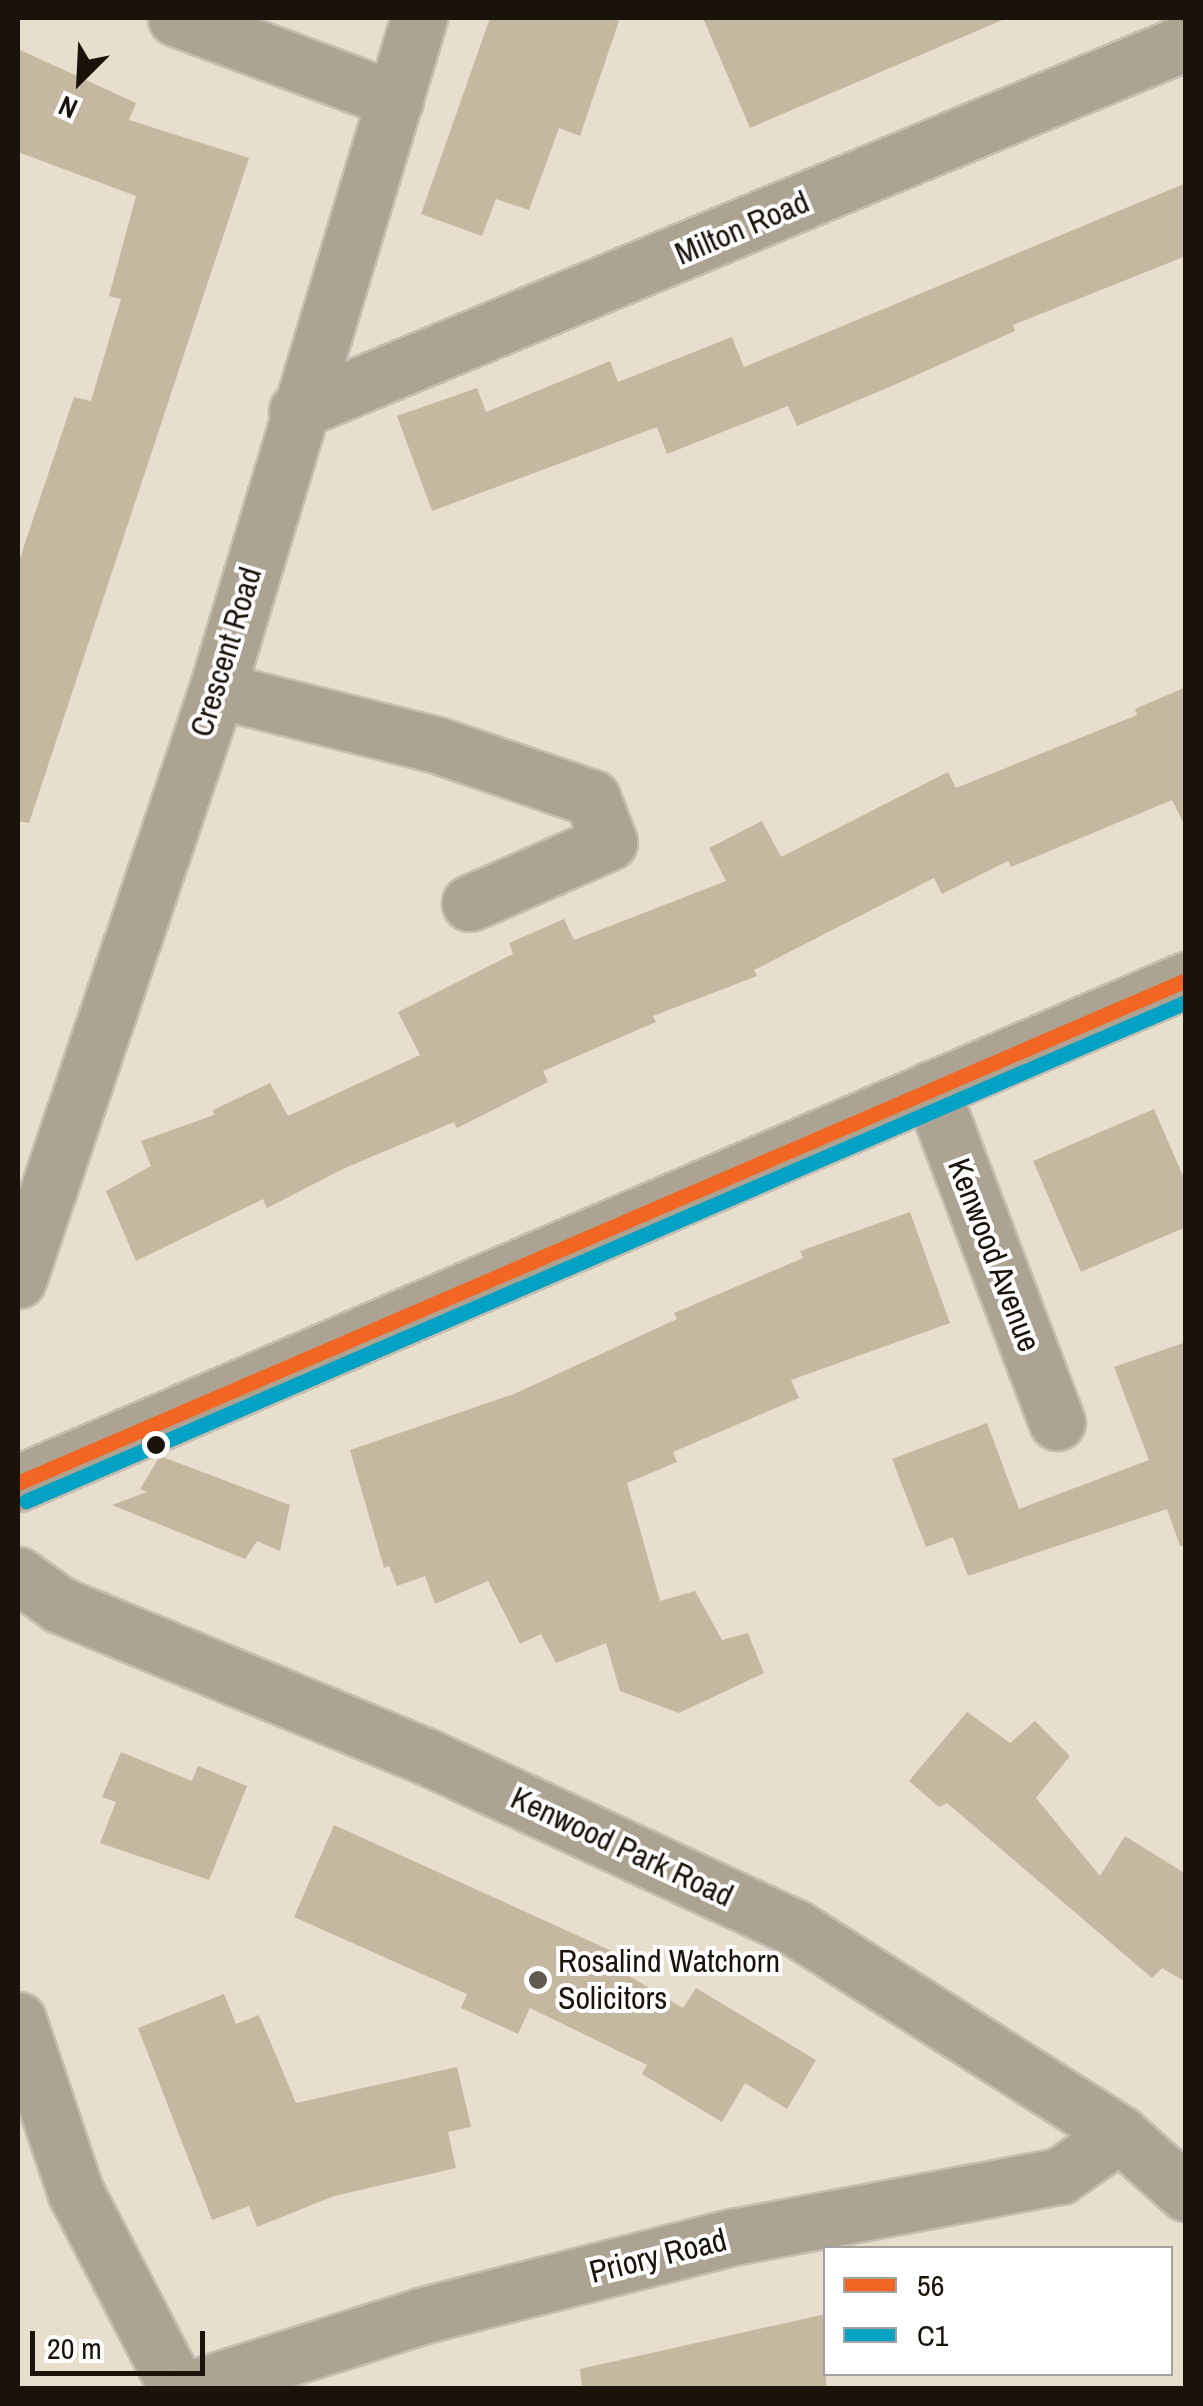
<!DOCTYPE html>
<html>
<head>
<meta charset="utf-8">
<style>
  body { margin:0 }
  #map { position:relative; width:1203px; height:2406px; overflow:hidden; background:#e8dece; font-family:"Archivo Narrow",sans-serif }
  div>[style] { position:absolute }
  .building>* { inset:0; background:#c5b8a1 }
  .roads { filter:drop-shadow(2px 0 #c4bdb1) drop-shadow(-2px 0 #c4bdb1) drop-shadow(0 2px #c4bdb1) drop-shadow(0 -2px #c4bdb1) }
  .minor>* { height:55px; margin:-27.5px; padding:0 27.5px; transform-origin:27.5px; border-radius:27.5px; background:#ada392 }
  .bus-1>* { height:15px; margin:-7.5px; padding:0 7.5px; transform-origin:7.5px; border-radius:7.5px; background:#f26522 }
  .bus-2>* { height:15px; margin:-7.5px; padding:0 7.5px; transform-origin:7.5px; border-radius:7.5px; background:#01a2c4 }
  .dots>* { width:28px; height:28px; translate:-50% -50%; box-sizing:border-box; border:5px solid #fff; border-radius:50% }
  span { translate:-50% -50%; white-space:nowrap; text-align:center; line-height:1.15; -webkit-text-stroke:8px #fff; paint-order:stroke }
  .street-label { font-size:32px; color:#191309 }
  .poi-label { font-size:32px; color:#191309 }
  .left { translate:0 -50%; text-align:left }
  .frame { position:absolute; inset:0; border:20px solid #191309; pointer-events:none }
  .legend { position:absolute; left:823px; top:2246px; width:350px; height:130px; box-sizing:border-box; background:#fff; border:2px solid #a3a19d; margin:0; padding:12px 18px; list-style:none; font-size:30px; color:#191309 }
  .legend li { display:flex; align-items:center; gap:20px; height:50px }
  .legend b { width:50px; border:2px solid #a3a19d }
  .north { position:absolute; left:30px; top:30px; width:100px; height:100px; -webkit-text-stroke:8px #fff; paint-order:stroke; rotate:204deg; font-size:28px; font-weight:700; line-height:40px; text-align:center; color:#191309 }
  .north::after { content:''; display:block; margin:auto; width:35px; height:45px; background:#191309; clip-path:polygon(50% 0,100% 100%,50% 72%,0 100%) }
  .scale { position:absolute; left:30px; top:2331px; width:175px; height:45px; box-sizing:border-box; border:5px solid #191309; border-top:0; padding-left:12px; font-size:30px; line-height:35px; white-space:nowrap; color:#191309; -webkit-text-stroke:8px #fff; paint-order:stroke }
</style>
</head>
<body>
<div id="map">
  <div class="building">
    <div style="clip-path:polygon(490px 18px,620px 18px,580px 136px,559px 128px,529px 210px,496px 199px,482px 236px,421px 214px)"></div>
    <div style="clip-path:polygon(703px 18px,1007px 18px,750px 128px)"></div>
    <div style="clip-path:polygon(18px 49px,136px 103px,129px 120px,249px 158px,29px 823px,18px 821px,18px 564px,74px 397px,91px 401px,121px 299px,109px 296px,136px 196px,18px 152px)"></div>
    <div style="clip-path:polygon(1186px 183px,1186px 256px,1013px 325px,1015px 331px,901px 382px,797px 426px,788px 406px,667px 454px,657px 427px,432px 511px,397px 416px,477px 388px,486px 412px,610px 361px,618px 382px,732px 337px,744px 367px)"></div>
    <div style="clip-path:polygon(1186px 687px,1186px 828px,1172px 800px,1011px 867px,1008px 861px,942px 894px,934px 878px,754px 970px,757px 976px,653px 1016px,656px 1022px,543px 1071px,548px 1082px,457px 1128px,454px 1122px,345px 1168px,267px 1208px,263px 1199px,136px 1261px,106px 1191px,151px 1166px,141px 1141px,214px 1115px,213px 1110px,270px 1083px,288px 1116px,420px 1055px,398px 1012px,513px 954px,509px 943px,564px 919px,574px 940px,726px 881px,709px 848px,762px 821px,781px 857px,948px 772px,956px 788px,1137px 715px,1135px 709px)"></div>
    <div style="clip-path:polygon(1154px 1109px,1186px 1183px,1186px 1227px,1081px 1272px,1033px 1161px)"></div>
    <div style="clip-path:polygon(910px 1212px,950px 1323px,791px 1380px,799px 1398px,673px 1452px,677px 1462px,627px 1483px,660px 1601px,695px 1591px,722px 1640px,748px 1633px,764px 1673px,679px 1713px,620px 1691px,606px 1643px,556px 1663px,541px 1634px,520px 1644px,488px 1581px,435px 1604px,425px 1576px,397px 1586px,389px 1566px,384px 1568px,350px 1450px,514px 1394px,677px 1319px,674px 1313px,803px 1258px,800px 1251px)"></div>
    <div style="clip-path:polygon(1186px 1342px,1186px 1545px,1180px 1546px,1167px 1509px,968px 1576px,953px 1537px,926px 1547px,892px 1459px,987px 1423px,1019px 1509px,1149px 1460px,1114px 1367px)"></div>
    <div style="clip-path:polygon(160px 1456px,290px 1505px,280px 1551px,257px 1541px,245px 1559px,112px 1505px,147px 1492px,140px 1489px)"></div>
    <div style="clip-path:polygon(967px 1712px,1010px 1743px,1035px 1721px,1070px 1756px,1036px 1798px,1100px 1876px,1125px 1836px,1186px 1874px,1186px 1982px,1162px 1968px,1152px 1978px,947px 1803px,939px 1807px,909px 1781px)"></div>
    <div style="clip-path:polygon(121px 1752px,192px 1781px,198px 1766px,247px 1786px,209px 1880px,100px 1843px,116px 1802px,102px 1797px)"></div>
    <div style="clip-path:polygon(334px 1825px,614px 1952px,609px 1964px,683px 2008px,696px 1988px,816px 2060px,787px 2109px,745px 2083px,722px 2122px,642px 2074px,647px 2065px,530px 2008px,518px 2034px,461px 2008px,467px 1994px,294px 1917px)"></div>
    <div style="clip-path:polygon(224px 1994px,236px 2024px,259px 2015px,296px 2103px,457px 2067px,471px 2127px,448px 2132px,456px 2168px,334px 2196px,257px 2227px,249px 2206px,212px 2220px,138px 2028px)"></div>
    <div style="clip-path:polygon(826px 2314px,826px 2388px,582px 2388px,580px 2369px)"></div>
  </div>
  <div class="roads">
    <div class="minor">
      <div style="left:176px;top:18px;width:234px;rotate:20.5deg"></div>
      <div style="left:297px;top:411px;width:963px;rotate:-22.54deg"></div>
      <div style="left:217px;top:690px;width:227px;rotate:14deg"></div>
      <div style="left:437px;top:745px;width:164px;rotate:18.9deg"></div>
      <div style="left:592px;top:798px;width:47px;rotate:68.9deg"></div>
      <div style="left:609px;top:842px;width:152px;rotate:156.3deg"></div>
      <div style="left:931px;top:1089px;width:356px;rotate:69.3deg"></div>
      <div style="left:18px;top:1280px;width:623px;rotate:-71.36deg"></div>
      <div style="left:217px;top:690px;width:702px;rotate:-73.27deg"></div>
      <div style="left:18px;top:1483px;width:1272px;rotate:-23.3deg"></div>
      <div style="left:18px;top:1575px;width:52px;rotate:35.5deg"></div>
      <div style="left:60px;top:1605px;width:397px;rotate:22.5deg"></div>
      <div style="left:427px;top:1757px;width:404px;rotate:24.9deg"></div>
      <div style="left:794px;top:1927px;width:386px;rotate:32.4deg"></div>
      <div style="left:1120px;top:2134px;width:89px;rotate:41.8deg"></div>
      <div style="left:18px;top:2020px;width:182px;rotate:71.5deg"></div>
      <div style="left:76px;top:2193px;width:220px;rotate:62.6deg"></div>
      <div style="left:193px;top:2388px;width:242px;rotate:-17.5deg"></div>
      <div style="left:424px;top:2315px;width:319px;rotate:-14.2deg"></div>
      <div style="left:733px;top:2237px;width:333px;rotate:-10.6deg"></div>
      <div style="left:1060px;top:2176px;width:73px;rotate:-35deg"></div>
    </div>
  </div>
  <div class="bus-1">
    <div style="left:18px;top:1483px;width:1272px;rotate:-23.3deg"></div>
  </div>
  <div class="bus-2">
    <div style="left:26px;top:1501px;width:1263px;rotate:-23.28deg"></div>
  </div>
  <div class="dots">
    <div style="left:156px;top:1445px;background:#191309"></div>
    <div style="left:538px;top:1980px;background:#615a4e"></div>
  </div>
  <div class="street-label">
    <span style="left:742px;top:228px;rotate:-23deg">Milton Road</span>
    <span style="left:226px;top:652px;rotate:-73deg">Crescent Road</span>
    <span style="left:994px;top:1255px;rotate:69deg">Kenwood Avenue</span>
    <span style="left:622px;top:1847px;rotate:25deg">Kenwood Park Road</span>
    <span style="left:658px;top:2256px;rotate:-14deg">Priory Road</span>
  </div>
  <div class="poi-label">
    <span class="left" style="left:558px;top:1980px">Rosalind Watchorn<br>Solicitors</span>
  </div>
  <div class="frame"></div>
  <ul class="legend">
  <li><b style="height:12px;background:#f26522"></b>56</li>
  <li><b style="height:12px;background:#01a2c4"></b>C1</li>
  </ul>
  <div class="north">N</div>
  <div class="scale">20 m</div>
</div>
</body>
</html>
